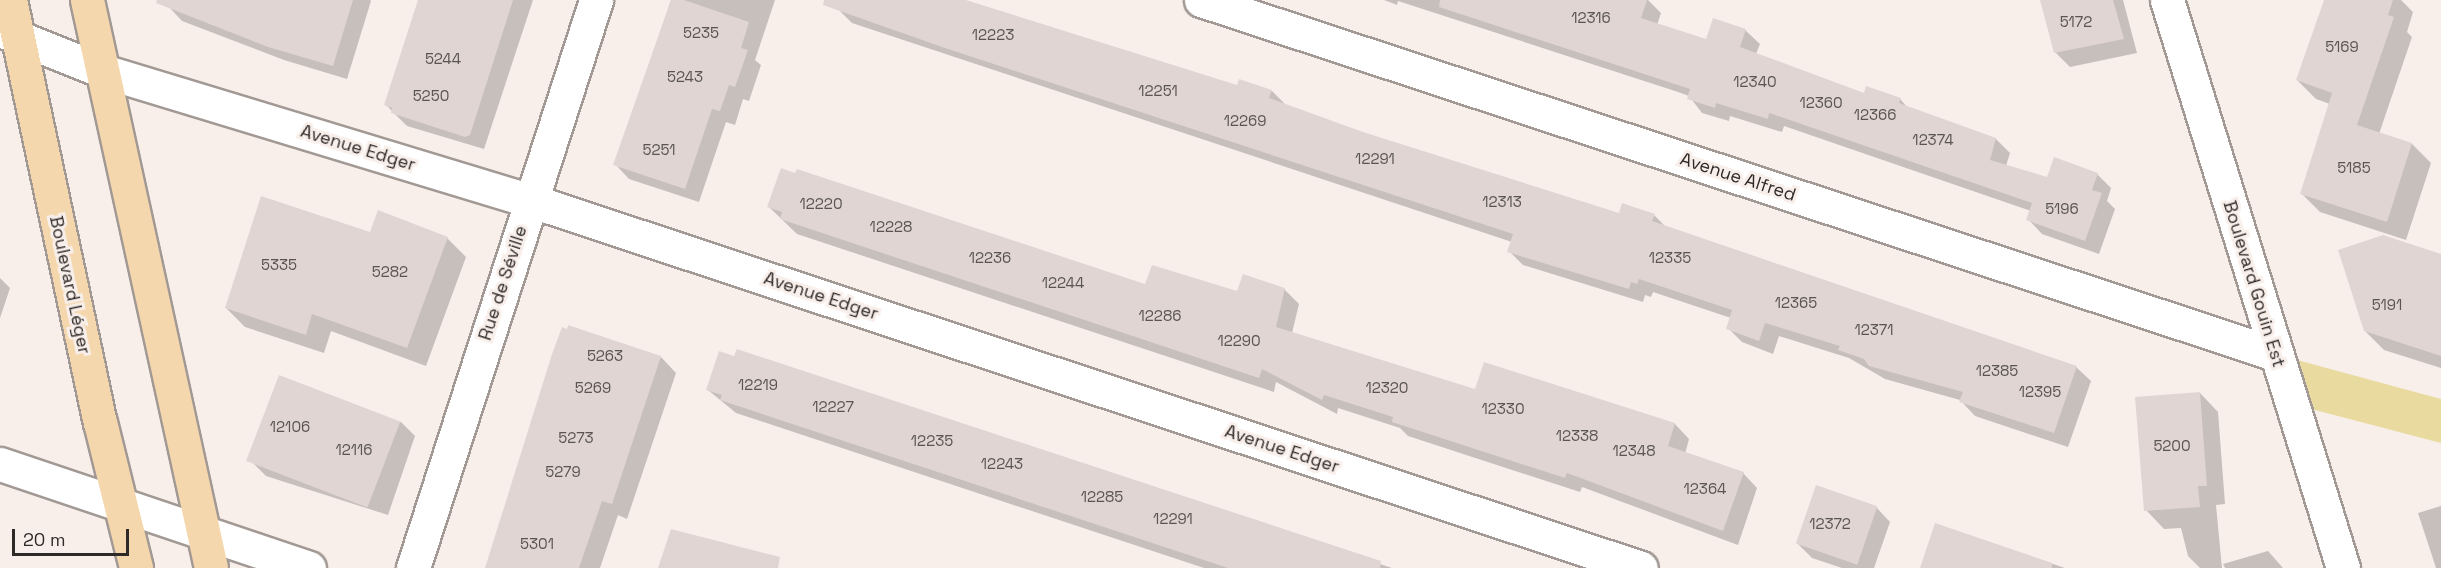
<!DOCTYPE html>
<html>
<head>
<meta charset="utf-8">
<style>
  body { margin:0 }
  #map { position:relative; width:2441px; height:568px; overflow:hidden; background:#f9efea; font-family:"Space Grotesk",sans-serif }
  div>[style] { position:absolute }
  .green>* { inset:0; background:#e9dba0 }
  .shadow>* { inset:0; background:#0003 }
  .building>* { inset:0; background:#e0d5d3; transform-origin:0 0 }
  .roads { filter:drop-shadow(2px 0 #a29994) drop-shadow(-2px 0 #a29994) drop-shadow(0 2px #a29994) drop-shadow(0 -2px #a29994) }
  .minor>* { height:33px; margin:-16.5px; padding:0 16.5px; transform-origin:16.5px; border-radius:16.5px; background:#fff }
  .major>* { height:33px; margin:-16.5px; padding:0 16.5px; transform-origin:16.5px; border-radius:16.5px; background:#f5d7ae }
  span { translate:-50% -50%; white-space:nowrap; text-align:center; line-height:1.15; -webkit-text-stroke:6px #f9efea; paint-order:stroke }
  .number-label { font-size:15px; color:#5a5553 }
  .number-label span { -webkit-text-stroke-width:0 }
  .street-label { font-size:18px; color:#2e2a28 }
  .scale { position:absolute; left:12px; top:529px; width:117px; height:27px; box-sizing:border-box; border:3px solid #2e2a28; border-top:0; padding-left:8px; font-size:18px; line-height:21px; white-space:nowrap; color:#2e2a28; -webkit-text-stroke:4px #f9efea; paint-order:stroke }
</style>
</head>
<body>
<div id="map">
  <div class="green">
    <div style="clip-path:polygon(2275px 354px,2441px 399px,2441px 443px,2292px 404px)"></div>
  </div>
  <div class="shadow">
    <div style="clip-path:polygon(170px 0,370px 0,371px 1px,347px 79px,284px 60px,182px 21px,168px 6px)"></div>
    <div style="clip-path:polygon(421px 0,533px 0,484px 149px,407px 126px,386px 105px)"></div>
    <div style="clip-path:polygon(671px 0,775px 0,755px 60px,761px 65px,749px 101px,743px 99px,735px 125px,726px 122px,699px 202px,629px 179px,615px 164px)"></div>
    <div style="clip-path:polygon(841px 0,960px 0,1238px 87px,1272px 91px,1287px 106px,1362px 133px,1620px 215px,1654px 215px,1667px 228px,2076px 367px,2091px 381px,2068px 447px,1975px 416px,1960px 400px,1885px 379px,1849px 358px,1779px 336px,1773px 354px,1742px 342px,1728px 328px,1731px 318px,1653px 292px,1651px 297px,1645px 295px,1643px 302px,1523px 265px,1509px 251px,1512px 242px,852px 23px,838px 9px)"></div>
    <div style="clip-path:polygon(1384px 0,1648px 0,1661px 13px,1657px 25px,1707px 41px,1745px 30px,1760px 44px,1756px 54px,1865px 94px,1900px 99px,1908px 108px,1996px 139px,2010px 153px,2006px 166px,2048px 179px,2097px 174px,2111px 188px,2107px 201px,2115px 209px,2099px 254px,2042px 234px,2028px 219px,2031px 211px,1784px 126px,1782px 132px,1730px 116px,1729px 121px,1702px 113px,1689px 96px,1678px 92px,1398px 1px,1397px 5px)"></div>
    <div style="clip-path:polygon(2041px 0,2123px 0,2137px 53px,2070px 67px,2056px 53px)"></div>
    <div style="clip-path:polygon(2325px 0,2401px 0,2413px 12px,2407px 32px,2412px 37px,2379px 134px,2412px 144px,2431px 163px,2406px 240px,2320px 212px,2301px 193px,2330px 104px,2316px 99px,2297px 80px)"></div>
    <div style="clip-path:polygon(769px 207px,1146px 286px,1238px 293px,1284px 289px,1299px 304px,1292px 333px,1476px 391px,1675px 424px,1689px 439px,1685px 454px,1743px 473px,1757px 488px,1738px 545px,1582px 487px,1580px 492px,1408px 436px,1400px 428px,1338px 408px,1337px 414px,1276px 382px,1274px 392px,797px 234px)"></div>
    <div style="clip-path:polygon(371px 234px,447px 238px,466px 257px,426px 366px,331px 331px,324px 353px,245px 327px,226px 308px)"></div>
    <div style="clip-path:polygon(2441px 256px,2441px 368px,2384px 350px,2365px 331px)"></div>
    <div style="clip-path:polygon(0 278px,10px 288px,0 318px)"></div>
    <div style="clip-path:polygon(661px 357px,676px 373px,627px 519px,618px 515px,600px 568px,487px 568px)"></div>
    <div style="clip-path:polygon(735px 358px,805px 372px,1392px 568px,1204px 568px,736px 413px,708px 390px)"></div>
    <div style="clip-path:polygon(2200px 393px,2218px 412px,2225px 504px,2216px 505px,2222px 568px,2200px 568px,2188px 556px,2181px 528px,2164px 529px,2146px 510px)"></div>
    <div style="clip-path:polygon(401px 422px,415px 436px,388px 515px,266px 476px,252px 462px)"></div>
    <div style="clip-path:polygon(2441px 506px,2441px 568px,2436px 568px,2418px 513px)"></div>
    <div style="clip-path:polygon(1876px 507px,1890px 522px,1874px 568px,1842px 568px,1812px 558px,1798px 544px)"></div>
    <div style="clip-path:polygon(1936px 525px,2065px 568px,1922px 568px)"></div>
    <div style="clip-path:polygon(2268px 551px,2283px 568px,2225px 568px,2223px 564px)"></div>
  </div>
  <div class="building">
    <div style="clip-path:polygon(157px 0,353px 0,333px 66px,268px 47px,156px 3px)"></div>
    <div style="clip-path:polygon(418px 0,513px 0,470px 135px,465px 137px,391px 113px,392px 108px,384px 105px)"></div>
    <div style="clip-path:polygon(671px 0,684px 0,749px 22px,741px 48px,748px 50px,735px 87px,729px 85px,720px 111px,712px 109px,685px 189px,613px 165px)"></div>
    <div style="clip-path:polygon(824px 0,966px 0,1237px 85px,1239px 79px,1272px 90px,1269px 98px,1363px 132px,1619px 213px,1622px 203px,1655px 214px,1652px 221px,2077px 366px,2054px 433px,1959px 402px,1963px 392px,1869px 366px,1864px 359px,1838px 350px,1840px 346px,1765px 323px,1759px 341px,1726px 329px,1732px 310px,1639px 279px,1637px 284px,1631px 282px,1629px 289px,1507px 252px,1513px 234px,942px 47px,823px 5px)"></div>
    <div style="clip-path:polygon(1440px 0,1647px 0,1641px 18px,1706px 39px,1713px 18px,1746px 29px,1740px 47px,1864px 93px,1866px 86px,1901px 98px,1899px 103px,1996px 138px,1990px 160px,2047px 177px,2054px 157px,2098px 173px,2092px 190px,2102px 193px,2085px 241px,2026px 220px,2032px 203px,1769px 113px,1768px 119px,1716px 103px,1715px 108px,1687px 99px,1690px 89px,1439px 7px)"></div>
    <div style="clip-path:polygon(2040px 0,2113px 0,2124px 39px,2054px 53px)"></div>
    <div style="clip-path:polygon(2324px 0,2393px 0,2388px 15px,2394px 17px,2357px 125px,2412px 143px,2387px 222px,2300px 194px,2332px 93px,2296px 80px)"></div>
    <div style="clip-path:polygon(781px 168px,795px 173px,797px 169px,1145px 284px,1152px 265px,1237px 291px,1243px 274px,1285px 288px,1276px 327px,1475px 389px,1484px 362px,1675px 423px,1668px 446px,1744px 472px,1723px 531px,1567px 473px,1565px 478px,1392px 422px,1393px 417px,1324px 395px,1322px 400px,1262px 369px,1259px 378px,780px 219px,782px 212px,767px 207px)"></div>
    <div style="clip-path:polygon(261px 196px,370px 232px,378px 210px,448px 237px,407px 348px,312px 314px,306px 335px,225px 308px)"></div>
    <div style="clip-path:polygon(2383px 235px,2441px 254px,2441px 356px,2364px 331px,2338px 250px)"></div>
    <div style="clip-path:polygon(568px 325px,661px 356px,612px 504px,602px 501px,579px 568px,485px 568px,552px 354px,562px 327px,567px 329px)"></div>
    <div style="clip-path:polygon(737px 349px,1381px 561px,1380px 568px,1228px 568px,720px 400px,722px 395px,706px 390px,719px 351px,734px 356px)"></div>
    <div style="left:279px;top:375px;width:130px;height:92px;rotate:21deg"></div>
    <div style="clip-path:polygon(2200px 392px,2207px 486px,2198px 486px,2200px 507px,2144px 511px,2135px 397px)"></div>
    <div style="left:1816px;top:485px;width:65px;height:62px;rotate:19deg"></div>
    <div style="clip-path:polygon(1935px 523px,2052px 563px,2052px 568px,1920px 568px)"></div>
    <div style="clip-path:polygon(671px 529px,780px 557px,778px 568px,658px 568px)"></div>
  </div>
  <div class="roads">
    <div class="minor">
      <div style="left:1201px;top:0;width:1131px;rotate:18.24deg"></div>
      <div style="left:2167px;top:0;width:595px;rotate:72.78deg"></div>
      <div style="left:0;top:30px;width:108px;rotate:21.8deg"></div>
      <div style="left:100px;top:70px;width:448px;rotate:16.9deg"></div>
      <div style="left:529px;top:200px;width:1171px;rotate:18.31deg"></div>
      <div style="left:0;top:464px;width:326px;rotate:18.6deg"></div>
      <div style="left:413px;top:568px;width:597px;rotate:-72.14deg"></div>
    </div>
    <div class="major">
      <div style="left:10px;top:0;width:431px;rotate:78deg"></div>
      <div style="left:100px;top:422px;width:150px;rotate:76.1deg"></div>
      <div style="left:87px;top:0;width:581px;rotate:77.68deg"></div>
    </div>
  </div>
  <div class="number-label">
    <span style="left:1591px;top:18px">12316</span>
    <span style="left:2076px;top:22px">5172</span>
    <span style="left:701px;top:33px">5235</span>
    <span style="left:993px;top:35px">12223</span>
    <span style="left:2342px;top:47px">5169</span>
    <span style="left:443px;top:59px">5244</span>
    <span style="left:685px;top:77px">5243</span>
    <span style="left:1755px;top:82px">12340</span>
    <span style="left:1158px;top:91px">12251</span>
    <span style="left:431px;top:96px">5250</span>
    <span style="left:1821px;top:103px">12360</span>
    <span style="left:1875px;top:115px">12366</span>
    <span style="left:1245px;top:121px">12269</span>
    <span style="left:1933px;top:140px">12374</span>
    <span style="left:659px;top:150px">5251</span>
    <span style="left:1375px;top:159px">12291</span>
    <span style="left:2354px;top:168px">5185</span>
    <span style="left:1502px;top:202px">12313</span>
    <span style="left:821px;top:204px">12220</span>
    <span style="left:2062px;top:209px">5196</span>
    <span style="left:891px;top:227px">12228</span>
    <span style="left:990px;top:258px">12236</span>
    <span style="left:1670px;top:258px">12335</span>
    <span style="left:279px;top:265px">5335</span>
    <span style="left:390px;top:272px">5282</span>
    <span style="left:1063px;top:283px">12244</span>
    <span style="left:1796px;top:303px">12365</span>
    <span style="left:2387px;top:305px">5191</span>
    <span style="left:1160px;top:316px">12286</span>
    <span style="left:1874px;top:330px">12371</span>
    <span style="left:1239px;top:341px">12290</span>
    <span style="left:605px;top:356px">5263</span>
    <span style="left:1997px;top:371px">12385</span>
    <span style="left:758px;top:385px">12219</span>
    <span style="left:593px;top:388px">5269</span>
    <span style="left:1387px;top:388px">12320</span>
    <span style="left:2040px;top:392px">12395</span>
    <span style="left:833px;top:407px">12227</span>
    <span style="left:1503px;top:409px">12330</span>
    <span style="left:290px;top:427px">12106</span>
    <span style="left:1577px;top:436px">12338</span>
    <span style="left:576px;top:438px">5273</span>
    <span style="left:932px;top:441px">12235</span>
    <span style="left:2172px;top:446px">5200</span>
    <span style="left:354px;top:450px">12116</span>
    <span style="left:1634px;top:451px">12348</span>
    <span style="left:1002px;top:464px">12243</span>
    <span style="left:563px;top:472px">5279</span>
    <span style="left:1705px;top:489px">12364</span>
    <span style="left:1102px;top:497px">12285</span>
    <span style="left:1173px;top:519px">12291</span>
    <span style="left:1830px;top:524px">12372</span>
    <span style="left:537px;top:544px">5301</span>
  </div>
  <div class="street-label">
    <span style="left:358px;top:148px;rotate:17deg">Avenue Edger</span>
    <span style="left:1738px;top:177px;rotate:18deg">Avenue Alfred</span>
    <span style="left:503px;top:283px;rotate:-72deg">Rue de Séville</span>
    <span style="left:2254px;top:284px;rotate:73deg">Boulevard Gouin Est</span>
    <span style="left:70px;top:285px;rotate:78deg">Boulevard Léger</span>
    <span style="left:821px;top:296px;rotate:18deg">Avenue Edger</span>
    <span style="left:1282px;top:449px;rotate:18deg">Avenue Edger</span>
  </div>
  <div class="scale">20 m</div>
</div>
</body>
</html>
